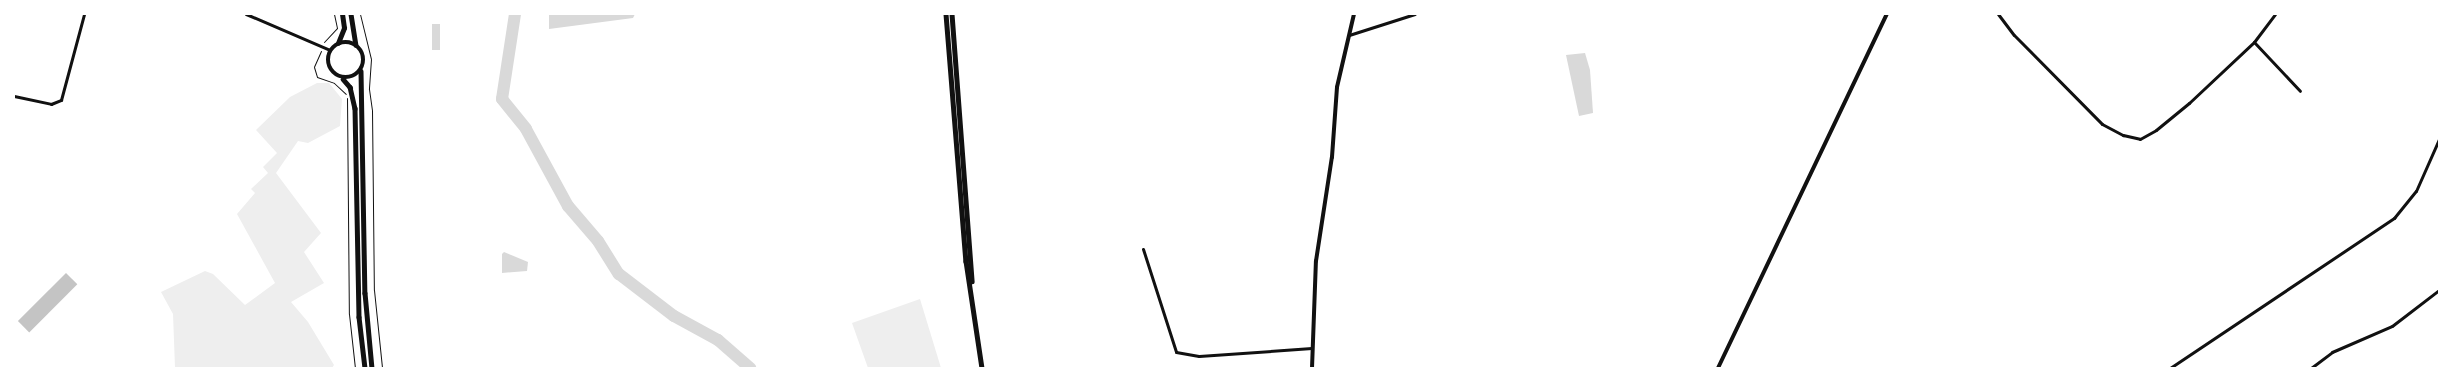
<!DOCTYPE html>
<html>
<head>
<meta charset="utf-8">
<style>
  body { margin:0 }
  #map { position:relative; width:2453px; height:382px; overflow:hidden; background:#fff; font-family:"Work Sans",sans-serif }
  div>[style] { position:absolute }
  .green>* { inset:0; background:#eee }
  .water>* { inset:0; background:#d9d9d9; transform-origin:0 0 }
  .river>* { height:12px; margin:-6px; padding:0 6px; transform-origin:6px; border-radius:6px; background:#d9d9d9 }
  .building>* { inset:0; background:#c4c4c4; transform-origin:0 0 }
  .path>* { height:1px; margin:-0.5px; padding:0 0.5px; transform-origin:0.5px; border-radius:0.5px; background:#111 }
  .minor>* { height:3px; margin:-1.5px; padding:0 1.5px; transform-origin:1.5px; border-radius:1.5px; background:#111 }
  .tertiary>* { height:4px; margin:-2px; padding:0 2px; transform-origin:2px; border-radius:2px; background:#111 }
  .secondary>* { height:4.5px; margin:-2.25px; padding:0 2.25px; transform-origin:2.25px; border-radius:2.25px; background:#111 }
  .secondary>.ring { margin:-2.25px; padding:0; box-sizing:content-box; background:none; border:4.5px solid #111; border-radius:50% }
  span { translate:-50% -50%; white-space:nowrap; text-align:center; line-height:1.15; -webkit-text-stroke:4px #fff; paint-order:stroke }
  .frame { position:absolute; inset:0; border:15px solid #fff; pointer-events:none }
</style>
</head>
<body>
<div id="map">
  <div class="green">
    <div style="clip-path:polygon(317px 83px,329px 83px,342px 99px,340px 126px,308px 143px,298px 141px,276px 173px,321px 233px,304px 252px,324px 283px,291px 302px,308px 322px,334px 365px,332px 368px,175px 368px,173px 314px,161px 292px,205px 271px,213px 274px,245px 305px,275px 283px,237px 214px,255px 193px,251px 189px,268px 173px,263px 167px,277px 153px,256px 130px,290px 97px)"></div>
    <div style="clip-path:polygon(920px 299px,941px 368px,868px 368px,852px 323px)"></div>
  </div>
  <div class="water">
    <div style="clip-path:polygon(549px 14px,635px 14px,633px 18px,549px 29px)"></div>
    <div style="left:432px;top:24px;width:8px;height:26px"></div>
    <div style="clip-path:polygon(1585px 53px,1590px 70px,1593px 113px,1579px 116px,1566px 55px)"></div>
    <div style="clip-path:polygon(504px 252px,528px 262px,527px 271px,502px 273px,502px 254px)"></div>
  </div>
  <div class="river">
    <div style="left:515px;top:14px;width:86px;rotate:98.7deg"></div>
    <div style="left:502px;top:99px;width:38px;rotate:51deg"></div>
    <div style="left:526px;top:129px;width:88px;rotate:61.4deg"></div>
    <div style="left:568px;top:206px;width:46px;rotate:49.4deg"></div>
    <div style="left:598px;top:241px;width:39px;rotate:58deg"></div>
    <div style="left:619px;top:274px;width:69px;rotate:37.4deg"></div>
    <div style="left:674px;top:316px;width:50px;rotate:28.6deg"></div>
    <div style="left:718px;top:340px;width:43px;rotate:41.2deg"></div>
  </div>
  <div class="building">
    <div style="left:66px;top:273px;width:16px;height:68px;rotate:45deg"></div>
  </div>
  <div class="path">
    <div style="left:360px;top:14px;width:46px;rotate:76.3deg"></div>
    <div style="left:371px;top:59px;width:30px;rotate:94deg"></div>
    <div style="left:369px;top:89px;width:21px;rotate:82deg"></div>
    <div style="left:372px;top:110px;width:180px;rotate:89.4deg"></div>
    <div style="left:374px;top:290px;width:78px;rotate:84.1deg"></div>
    <div style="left:324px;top:42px;width:19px;rotate:-47deg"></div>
    <div style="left:337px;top:28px;width:14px;rotate:-102deg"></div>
    <div style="left:321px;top:51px;width:17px;rotate:114deg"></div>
    <div style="left:314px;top:67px;width:10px;rotate:73deg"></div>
    <div style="left:317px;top:77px;width:18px;rotate:19deg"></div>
    <div style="left:334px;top:83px;width:16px;rotate:43deg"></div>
    <div style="left:347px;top:98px;width:216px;rotate:89.5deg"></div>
    <div style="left:349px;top:314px;width:54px;rotate:83.7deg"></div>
  </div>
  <div class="minor">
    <div style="left:246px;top:14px;width:91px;rotate:23.2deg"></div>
    <div style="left:1998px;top:14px;width:26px;rotate:53deg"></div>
    <div style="left:2014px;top:35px;width:125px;rotate:45.3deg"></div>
    <div style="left:2102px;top:124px;width:24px;rotate:28deg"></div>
    <div style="left:2123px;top:135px;width:17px;rotate:13deg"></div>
    <div style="left:2140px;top:139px;width:18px;rotate:-29deg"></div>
    <div style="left:2156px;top:130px;width:43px;rotate:-39.3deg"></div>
    <div style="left:2189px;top:103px;width:89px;rotate:-43.2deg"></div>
    <div style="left:2254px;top:42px;width:35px;rotate:-53deg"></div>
    <div style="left:1349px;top:35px;width:69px;rotate:-17.7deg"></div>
    <div style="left:2254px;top:42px;width:67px;rotate:46.8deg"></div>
    <div style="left:14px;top:96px;width:38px;rotate:12deg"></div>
    <div style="left:51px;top:104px;width:11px;rotate:-22deg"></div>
    <div style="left:61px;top:100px;width:89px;rotate:-75deg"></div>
    <div style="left:1143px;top:249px;width:108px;rotate:72.2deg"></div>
    <div style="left:1176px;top:352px;width:23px;rotate:10deg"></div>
    <div style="left:1199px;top:356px;width:113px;rotate:-4deg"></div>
    <div style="left:2170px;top:368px;width:270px;rotate:-33.8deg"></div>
    <div style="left:2394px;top:218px;width:35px;rotate:-51deg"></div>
    <div style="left:2416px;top:191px;width:57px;rotate:-66.1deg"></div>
    <div style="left:2311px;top:368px;width:26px;rotate:-37deg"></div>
    <div style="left:2332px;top:352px;width:65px;rotate:-23.4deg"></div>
    <div style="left:2392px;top:326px;width:59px;rotate:-37.5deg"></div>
  </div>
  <div class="tertiary">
    <div style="left:1312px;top:368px;width:107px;rotate:-87.9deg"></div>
    <div style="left:1316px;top:261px;width:105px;rotate:-81.3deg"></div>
    <div style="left:1332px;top:157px;width:70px;rotate:-85.9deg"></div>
    <div style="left:1337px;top:87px;width:75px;rotate:-76.9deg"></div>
    <div style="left:1718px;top:368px;width:392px;rotate:-64.5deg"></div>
  </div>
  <div class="secondary">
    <div style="left:351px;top:14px;width:31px;rotate:81deg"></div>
    <div style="left:946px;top:14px;width:248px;rotate:85.4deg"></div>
    <div style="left:966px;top:261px;width:108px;rotate:81.5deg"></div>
    <div style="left:952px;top:14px;width:268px;rotate:85.7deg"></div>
    <div class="ring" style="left:328px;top:42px;width:31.5px;height:31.5px"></div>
    <div style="left:338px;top:43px;width:16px;rotate:-68deg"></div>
    <div style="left:344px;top:28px;width:14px;rotate:-98deg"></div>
    <div style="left:361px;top:71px;width:222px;rotate:89deg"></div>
    <div style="left:365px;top:293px;width:75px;rotate:84.7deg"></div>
    <div style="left:343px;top:79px;width:11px;rotate:49deg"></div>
    <div style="left:350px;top:87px;width:22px;rotate:77deg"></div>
    <div style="left:355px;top:108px;width:209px;rotate:88.9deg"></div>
    <div style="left:359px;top:317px;width:51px;rotate:83.3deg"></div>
  </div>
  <div class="frame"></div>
</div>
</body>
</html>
